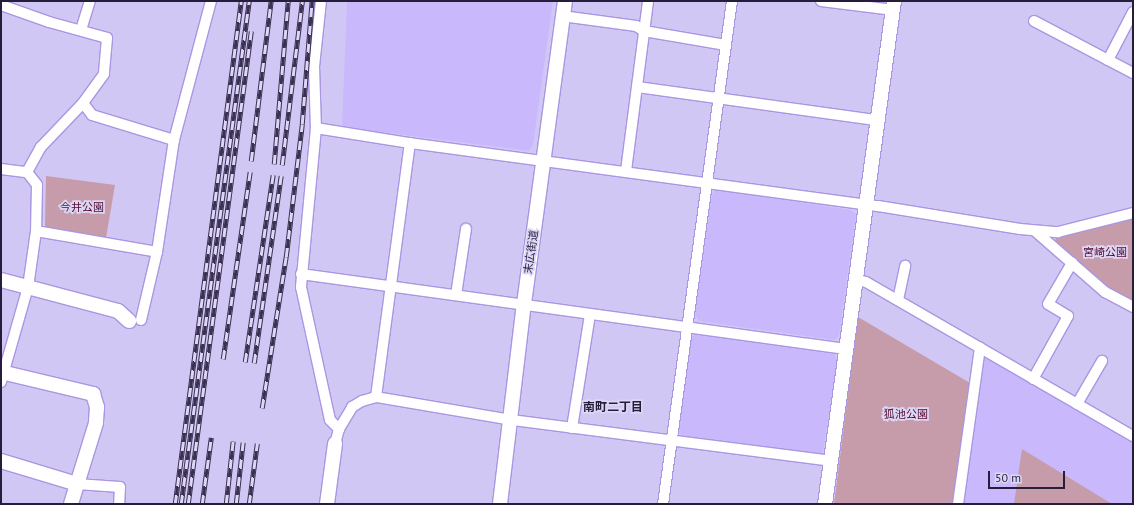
<!DOCTYPE html>
<html>
<head>
<meta charset="utf-8">
<style>
  body { margin:0 }
  #map { position:relative; width:1134px; height:505px; overflow:hidden; background:#d1c7f5; font-family:"PT Sans","Noto Sans JP",sans-serif }
  div>[style] { position:absolute }
  .built>* { inset:0; background:#c9b9fc }
  .green>* { inset:0; background:#c69baa }
  .roads { filter:drop-shadow(1px 0 #aa96e1) drop-shadow(-1px 0 #aa96e1) drop-shadow(0 1px #aa96e1) drop-shadow(0 -1px #aa96e1) }
  .street>* { height:10px; margin:-5px; padding:0 5px; transform-origin:5px; border-radius:5px; background:#fff }
  .secondary>* { height:14px; margin:-7px; padding:0 7px; transform-origin:7px; border-radius:7px; background:#fff }
  .rail>* { height:4.5px; margin-top:-2.25px; transform-origin:0; background:repeating-linear-gradient(90deg,#ddd7f6 0 9px,#3a3151 0 18px); box-sizing:border-box; border-block:1px solid #3a3151 }
  span { translate:-50% -50%; white-space:nowrap; text-align:center; line-height:1.15; -webkit-text-stroke:3.5px #ddd7f6; paint-order:stroke }
  .park-label { font-size:11px; color:#54092f }
  .street-label { font-size:11px; color:#251d3a }
  .neighbourhood-label { font-size:12px; color:#251d3a; font-weight:700 }
  .frame { position:absolute; inset:0; border:2px solid #251d3a; pointer-events:none }
  .scale { position:absolute; left:988px; top:471px; width:77px; height:18px; box-sizing:border-box; border:2px solid #251d3a; border-top:0; padding-left:5px; font-size:12px; line-height:14px; white-space:nowrap; color:#251d3a; -webkit-text-stroke:3px #ddd7f6; paint-order:stroke }
</style>
</head>
<body>
<div id="map">
  <div class="built">
    <div style="clip-path:polygon(347px 1px,553px 1px,533px 145px,529px 151px,342px 127px)"></div>
    <div style="clip-path:polygon(716px 189px,851px 210px,856px 214px,839px 336px,834px 340px,699px 321px,695px 315px,712px 194px)"></div>
    <div style="clip-path:polygon(696px 333px,833px 352px,837px 359px,823px 452px,819px 456px,683px 437px,679px 432px,691px 337px)"></div>
    <div style="clip-path:polygon(989px 358px,1133px 441px,1133px 504px,964px 504px,983px 360px)"></div>
  </div>
  <div class="green">
    <div style="clip-path:polygon(46px 176px,115px 185px,106px 238px,45px 228px)"></div>
    <div style="clip-path:polygon(1133px 216px,1133px 301px,1104px 288px,1054px 243px,1057px 236px)"></div>
    <div style="clip-path:polygon(858px 317px,970px 383px,953px 504px,834px 504px)"></div>
    <div style="clip-path:polygon(1022px 449px,1112px 504px,1014px 504px)"></div>
  </div>
  <div class="roads">
    <div class="street">
      <div style="left:321px;top:1px;width:65px;rotate:96.1deg"></div>
      <div style="left:314px;top:66px;width:62px;rotate:88.2deg"></div>
      <div style="left:316px;top:128px;width:160px;rotate:95.4deg"></div>
      <div style="left:301px;top:287px;width:136px;rotate:77.7deg"></div>
      <div style="left:330px;top:420px;width:13px;rotate:45deg"></div>
      <div style="left:821px;top:1px;width:73px;rotate:7.1deg"></div>
      <div style="left:1px;top:5px;width:51px;rotate:19.5deg"></div>
      <div style="left:49px;top:22px;width:60px;rotate:15.4deg"></div>
      <div style="left:107px;top:38px;width:36px;rotate:95deg"></div>
      <div style="left:104px;top:74px;width:36px;rotate:126deg"></div>
      <div style="left:83px;top:103px;width:15px;rotate:53deg"></div>
      <div style="left:92px;top:115px;width:86px;rotate:17deg"></div>
      <div style="left:562px;top:16px;width:75px;rotate:7.7deg"></div>
      <div style="left:636px;top:26px;width:9px;rotate:32deg"></div>
      <div style="left:644px;top:31px;width:83px;rotate:9.7deg"></div>
      <div style="left:1034px;top:21px;width:112px;rotate:27.7deg"></div>
      <div style="left:81px;top:30px;width:30px;rotate:-73deg"></div>
      <div style="left:1108px;top:60px;width:54px;rotate:-62.5deg"></div>
      <div style="left:637px;top:87px;width:241px;rotate:7.9deg"></div>
      <div style="left:316px;top:128px;width:95px;rotate:9.1deg"></div>
      <div style="left:410px;top:143px;width:472px;rotate:7.7deg"></div>
      <div style="left:878px;top:206px;width:144px;rotate:9.2deg"></div>
      <div style="left:1020px;top:229px;width:38px;rotate:5deg"></div>
      <div style="left:1058px;top:232px;width:77px;rotate:-14.2deg"></div>
      <div style="left:1px;top:169px;width:26px;rotate:7deg"></div>
      <div style="left:27px;top:172px;width:16px;rotate:52deg"></div>
      <div style="left:37px;top:185px;width:46px;rotate:91.2deg"></div>
      <div style="left:36px;top:231px;width:57px;rotate:98.1deg"></div>
      <div style="left:28px;top:287px;width:99px;rotate:105.9deg"></div>
      <div style="left:626px;top:171px;width:171px;rotate:-82.6deg"></div>
      <div style="left:27px;top:172px;width:29px;rotate:-61deg"></div>
      <div style="left:41px;top:147px;width:61px;rotate:-46.3deg"></div>
      <div style="left:36px;top:231px;width:123px;rotate:9.8deg"></div>
      <div style="left:1035px;top:231px;width:93px;rotate:41.1deg"></div>
      <div style="left:1105px;top:292px;width:32px;rotate:28deg"></div>
      <div style="left:301px;top:274px;width:550px;rotate:7.84deg"></div>
      <div style="left:856px;top:279px;width:10px;rotate:17deg"></div>
      <div style="left:866px;top:282px;width:308px;rotate:30deg"></div>
      <div style="left:456px;top:295px;width:67px;rotate:-81.4deg"></div>
      <div style="left:898px;top:300px;width:35px;rotate:-78deg"></div>
      <div style="left:141px;top:320px;width:70px;rotate:-76.8deg"></div>
      <div style="left:157px;top:252px;width:113px;rotate:-81.4deg"></div>
      <div style="left:174px;top:140px;width:144px;rotate:-75.1deg"></div>
      <div style="left:1033px;top:379px;width:72px;rotate:-60.9deg"></div>
      <div style="left:1068px;top:316px;width:23px;rotate:-149deg"></div>
      <div style="left:1048px;top:304px;width:48px;rotate:-59.7deg"></div>
      <div style="left:376px;top:397px;width:256px;rotate:-82.4deg"></div>
      <div style="left:1077px;top:404px;width:50px;rotate:-59.8deg"></div>
      <div style="left:572px;top:428px;width:115px;rotate:-81deg"></div>
      <div style="left:335px;top:444px;width:16px;rotate:-75deg"></div>
      <div style="left:339px;top:429px;width:26px;rotate:-59deg"></div>
      <div style="left:352px;top:407px;width:12px;rotate:-31deg"></div>
      <div style="left:362px;top:401px;width:15px;rotate:-16deg"></div>
      <div style="left:376px;top:397px;width:138px;rotate:9.6deg"></div>
      <div style="left:512px;top:420px;width:322px;rotate:7.3deg"></div>
      <div style="left:77px;top:484px;width:43px;rotate:4deg"></div>
      <div style="left:120px;top:487px;width:17px;rotate:93deg"></div>
      <div style="left:663px;top:504px;width:508px;rotate:-82.19deg"></div>
      <div style="left:958px;top:504px;width:158px;rotate:-82deg"></div>
    </div>
    <div class="secondary">
      <div style="left:1px;top:280px;width:121px;rotate:14.8deg"></div>
      <div style="left:118px;top:311px;width:15px;rotate:42deg"></div>
      <div style="left:1px;top:372px;width:95px;rotate:13.4deg"></div>
      <div style="left:93px;top:394px;width:14px;rotate:73deg"></div>
      <div style="left:97px;top:407px;width:16px;rotate:94deg"></div>
      <div style="left:96px;top:423px;width:85px;rotate:107.2deg"></div>
      <div style="left:1px;top:461px;width:79px;rotate:16.8deg"></div>
      <div style="left:327px;top:504px;width:61px;rotate:-82.4deg"></div>
      <div style="left:500px;top:504px;width:201px;rotate:-83.2deg"></div>
      <div style="left:524px;top:304px;width:306px;rotate:-82.3deg"></div>
      <div style="left:825px;top:504px;width:508px;rotate:-82.19deg"></div>
    </div>
  </div>
  <div class="rail">
    <div style="left:251px;top:161px;width:161px;rotate:-82.9deg"></div>
    <div style="left:274px;top:164px;width:164px;rotate:-85.1deg"></div>
    <div style="left:282px;top:165px;width:165px;rotate:-83deg"></div>
    <div style="left:223px;top:359px;width:189px;rotate:-81.8deg"></div>
    <div style="left:245px;top:362px;width:189px;rotate:-81.5deg"></div>
    <div style="left:254px;top:363px;width:189px;rotate:-81.8deg"></div>
    <div style="left:262px;top:408px;width:153px;rotate:-81deg"></div>
    <div style="left:286px;top:257px;width:134px;rotate:-83.1deg"></div>
    <div style="left:302px;top:124px;width:123px;rotate:-85.4deg"></div>
    <div style="left:175px;top:504px;width:507px;rotate:-82.52deg"></div>
    <div style="left:181px;top:504px;width:508px;rotate:-82.3deg"></div>
    <div style="left:188px;top:504px;width:477px;rotate:-82.4deg"></div>
    <div style="left:202px;top:504px;width:67px;rotate:-82.2deg"></div>
    <div style="left:226px;top:504px;width:63px;rotate:-83.7deg"></div>
    <div style="left:236px;top:504px;width:62px;rotate:-83.6deg"></div>
    <div style="left:249px;top:504px;width:61px;rotate:-82.4deg"></div>
  </div>
  <div class="park-label">
    <span style="left:82px;top:207px">今井公園</span>
    <span style="left:1105px;top:252px">宮崎公園</span>
    <span style="left:906px;top:414px">狐池公園</span>
  </div>
  <div class="street-label">
    <span style="left:531px;top:252px;rotate:-82deg">末広街道</span>
  </div>
  <div class="neighbourhood-label">
    <span style="left:613px;top:407px">南町二丁目</span>
  </div>
  <div class="frame"></div>
  <div class="scale">50 m</div>
</div>
</body>
</html>
